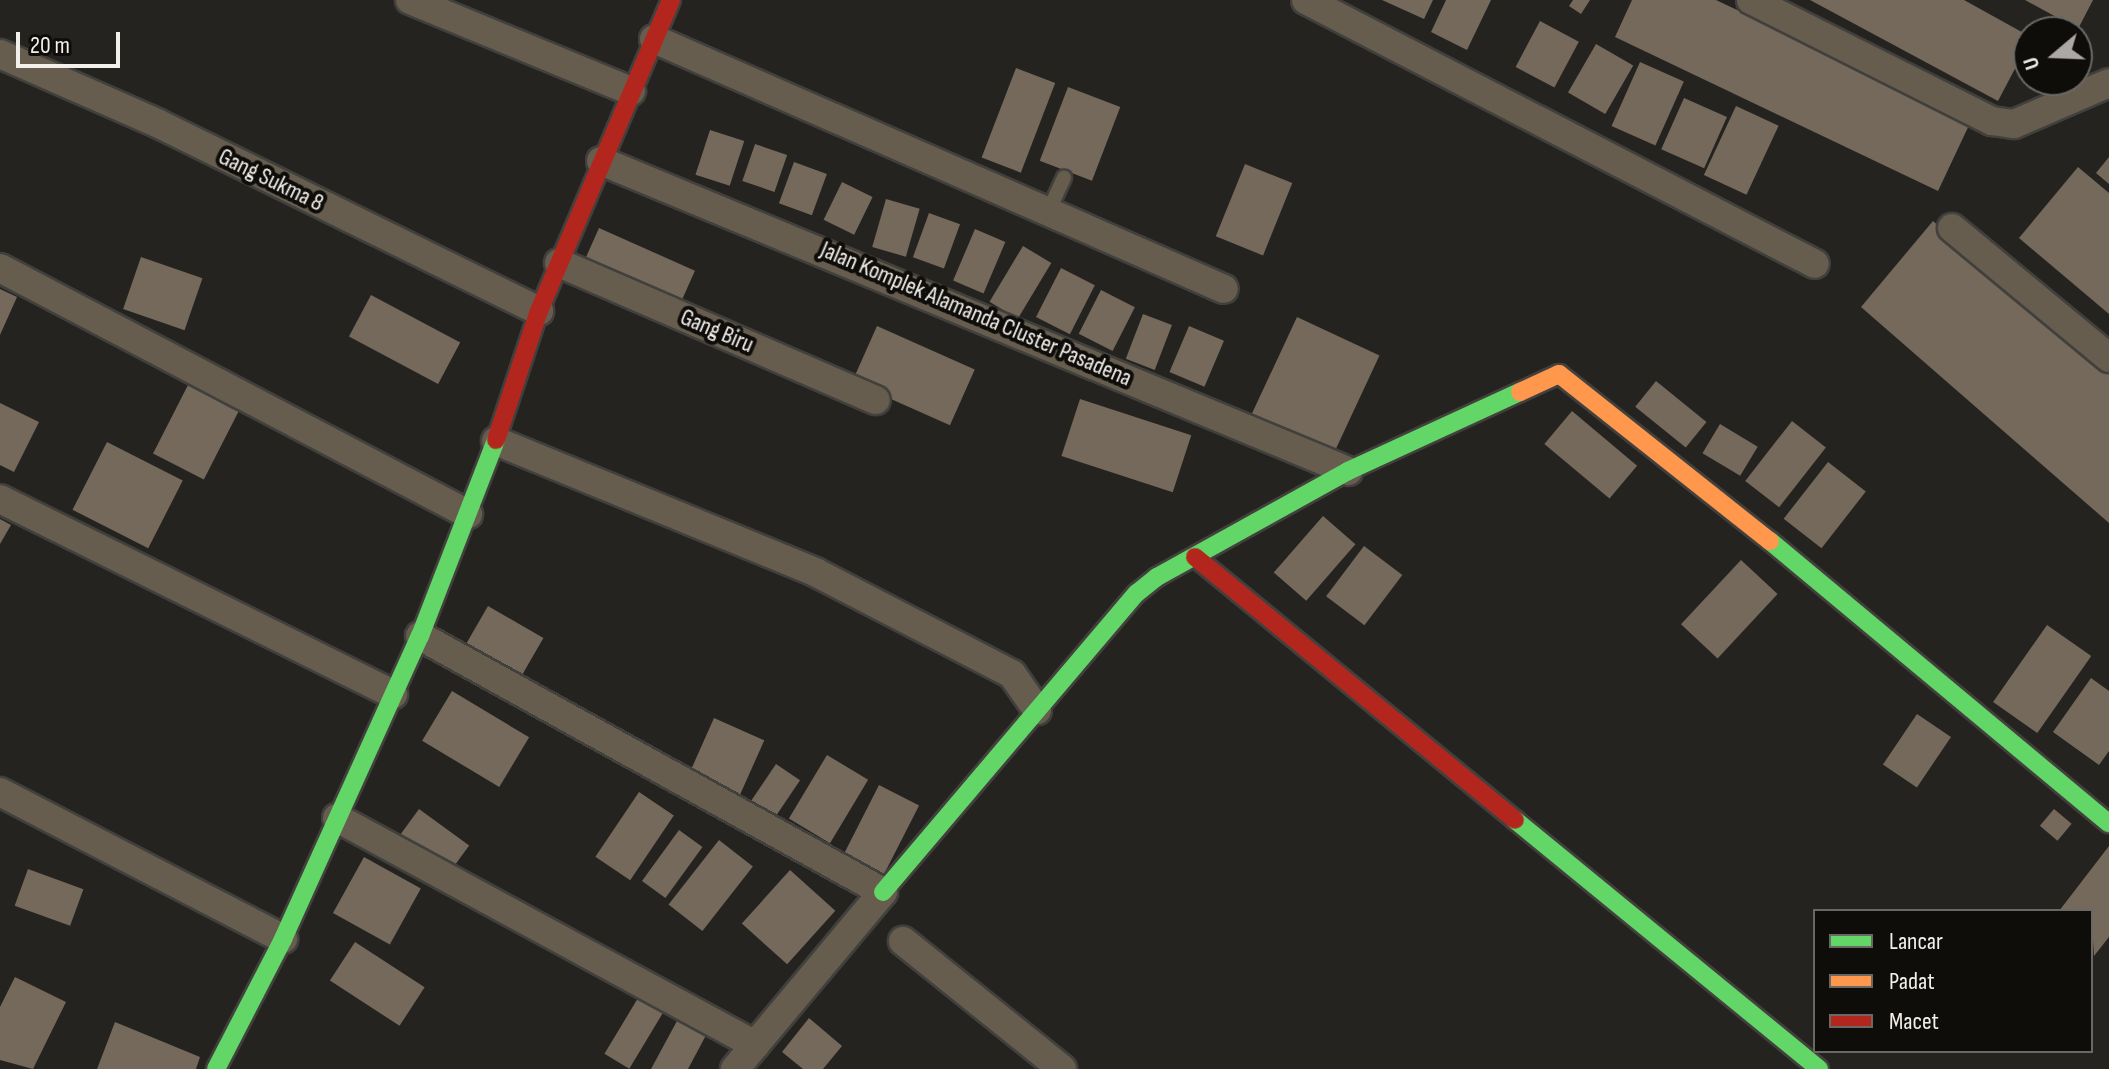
<!DOCTYPE html>
<html>
<head>
<meta charset="utf-8">
<style>
  body { margin:0 }
  #map { position:relative; width:2109px; height:1069px; overflow:hidden; background:#252320; font-family:"Sofia Sans Condensed",sans-serif }
  div>[style] { position:absolute }
  .building>* { inset:0; background:#74695a; transform-origin:0 0 }
  .roads { filter:drop-shadow(2px 0 #41403d) drop-shadow(-2px 0 #41403d) drop-shadow(0 2px #41403d) drop-shadow(0 -2px #41403d) }
  .lane>* { height:14px; margin:-7px; padding:0 7px; transform-origin:7px; border-radius:7px; background:#665d4f }
  .street>* { height:28px; margin:-14px; padding:0 14px; transform-origin:14px; border-radius:14px; background:#665d4f }
  .fast>* { height:18px; margin:-9px; padding:0 9px; transform-origin:9px; border-radius:9px; background:#63d668 }
  .slow>* { height:18px; margin:-9px; padding:0 9px; transform-origin:9px; border-radius:9px; background:#ff974d }
  .jam>* { height:18px; margin:-9px; padding:0 9px; transform-origin:9px; border-radius:9px; background:#b3261e }
  span { translate:-50% -50%; white-space:nowrap; text-align:center; line-height:1.15; -webkit-text-stroke:8px #0f0d0a; paint-order:stroke }
  .street-label { font-size:24px; color:#f3f0ec }
  .legend { position:absolute; left:1813px; top:909px; width:280px; height:144px; box-sizing:border-box; background:#0f0d0a; border:2px solid #6a6864; margin:0; padding:10px 14px; list-style:none; font-size:24px; color:#f3f0ec }
  .legend li { display:flex; align-items:center; gap:16px; height:40px }
  .legend b { width:40px; border:2px solid #6a6864 }
  .north { position:absolute; left:2013px; top:16px; width:80px; height:80px; box-sizing:border-box; background:#0f0d0a; border:2px solid #6a6864; border-radius:50%; rotate:251deg; font-size:22px; font-weight:700; line-height:32px; text-align:center; color:#f3f0ec }
  .north::after { content:''; display:block; margin:auto; width:28px; height:36px; background:#aba8a5; clip-path:polygon(50% 0,100% 100%,50% 72%,0 100%) }
  .scale { position:absolute; left:16px; top:32px; width:104px; height:36px; box-sizing:border-box; border:4px solid #f3f0ec; border-top:0; padding-left:10px; font-size:24px; line-height:28px; white-space:nowrap; color:#f3f0ec; -webkit-text-stroke:6px #0f0d0a; paint-order:stroke }
</style>
</head>
<body>
<div id="map">
  <div class="building">
    <div style="clip-path:polygon(1382px 0,1433px 0,1424px 19px)"></div>
    <div style="clip-path:polygon(1446px 0,1491px 0,1467px 50px,1431px 32px)"></div>
    <div style="clip-path:polygon(1573px 0,1590px 0,1581px 14px,1569px 6px)"></div>
    <div style="clip-path:polygon(1632px 0,1716px 0,1971px 121px,1938px 191px,1615px 37px)"></div>
    <div style="clip-path:polygon(1810px 0,1964px 0,2029px 36px,2029px 42px,1998px 101px)"></div>
    <div style="clip-path:polygon(2025px 0,2093px 0,2078px 29px)"></div>
    <div style="left:1540px;top:21px;width:44px;height:52px;rotate:28deg"></div>
    <div style="left:1596px;top:44px;width:43px;height:56px;rotate:30deg"></div>
    <div style="left:1640px;top:62px;width:48px;height:70px;rotate:24deg"></div>
    <div style="left:1016px;top:68px;width:42px;height:96px;rotate:21deg"></div>
    <div style="left:1068px;top:87px;width:56px;height:79px;rotate:21deg"></div>
    <div style="left:1684px;top:98px;width:47px;height:56px;rotate:24deg"></div>
    <div style="left:1736px;top:106px;width:47px;height:76px;rotate:25deg"></div>
    <div style="left:710px;top:130px;width:36px;height:47px;rotate:18deg"></div>
    <div style="left:755px;top:144px;width:34px;height:39px;rotate:19deg"></div>
    <div style="clip-path:polygon(2109px 157px,2109px 184px,2096px 173px)"></div>
    <div style="left:794px;top:162px;width:35px;height:44px;rotate:20deg"></div>
    <div style="left:1245px;top:164px;width:51px;height:78px;rotate:22deg"></div>
    <div style="clip-path:polygon(2078px 167px,2109px 193px,2109px 314px,2019px 238px)"></div>
    <div style="left:842px;top:182px;width:34px;height:42px;rotate:26deg"></div>
    <div style="left:886px;top:199px;width:35px;height:50px;rotate:16deg"></div>
    <div style="left:929px;top:213px;width:33px;height:47px;rotate:20deg"></div>
    <div style="clip-path:polygon(1933px 221px,2109px 368px,2109px 523px,1861px 307px)"></div>
    <div style="left:599px;top:228px;width:105px;height:47px;rotate:24deg"></div>
    <div style="left:975px;top:229px;width:33px;height:56px;rotate:23deg"></div>
    <div style="left:1023px;top:246px;width:33px;height:65px;rotate:31deg"></div>
    <div style="left:141px;top:257px;width:65px;height:55px;rotate:19deg"></div>
    <div style="left:1061px;top:268px;width:38px;height:55px;rotate:27deg"></div>
    <div style="clip-path:polygon(0 289px,17px 297px,0 335px)"></div>
    <div style="left:1101px;top:290px;width:38px;height:49px;rotate:27deg"></div>
    <div style="left:371px;top:295px;width:101px;height:47px;rotate:28deg"></div>
    <div style="left:1143px;top:314px;width:31px;height:48px;rotate:21deg"></div>
    <div style="left:1297px;top:317px;width:91px;height:114px;rotate:25deg"></div>
    <div style="left:877px;top:326px;width:107px;height:61px;rotate:24deg"></div>
    <div style="left:1189px;top:326px;width:38px;height:50px;rotate:23deg"></div>
    <div style="left:1656px;top:381px;width:65px;height:33px;rotate:39deg"></div>
    <div style="left:188px;top:385px;width:57px;height:77px;rotate:27deg"></div>
    <div style="left:1080px;top:399px;width:117px;height:60px;rotate:18deg"></div>
    <div style="clip-path:polygon(0 403px,39px 422px,14px 472px,0 465px)"></div>
    <div style="left:1572px;top:411px;width:85px;height:43px;rotate:40deg"></div>
    <div style="left:1792px;top:421px;width:43px;height:76px;rotate:38deg"></div>
    <div style="left:1720px;top:424px;width:44px;height:34px;rotate:31deg"></div>
    <div style="left:107px;top:442px;width:85px;height:76px;rotate:27deg"></div>
    <div style="left:1828px;top:462px;width:48px;height:72px;rotate:38deg"></div>
    <div style="left:1323px;top:516px;width:43px;height:75px;rotate:41deg"></div>
    <div style="clip-path:polygon(0 519px,11px 525px,0 544px)"></div>
    <div style="left:1364px;top:546px;width:48px;height:63px;rotate:37deg"></div>
    <div style="left:1741px;top:560px;width:50px;height:88px;rotate:43deg"></div>
    <div style="left:488px;top:606px;width:64px;height:52px;rotate:30deg"></div>
    <div style="left:2047px;top:625px;width:54px;height:94px;rotate:35deg"></div>
    <div style="clip-path:polygon(2091px 678px,2109px 691px,2109px 751px,2099px 765px,2053px 732px)"></div>
    <div style="left:452px;top:691px;width:90px;height:58px;rotate:31deg"></div>
    <div style="left:1917px;top:714px;width:41px;height:61px;rotate:34deg"></div>
    <div style="left:714px;top:718px;width:55px;height:61px;rotate:24deg"></div>
    <div style="left:827px;top:755px;width:48px;height:74px;rotate:31deg"></div>
    <div style="left:776px;top:764px;width:29px;height:45px;rotate:34deg"></div>
    <div style="left:879px;top:785px;width:45px;height:81px;rotate:27deg"></div>
    <div style="left:639px;top:792px;width:42px;height:78px;rotate:34deg"></div>
    <div style="left:419px;top:809px;width:62px;height:35px;rotate:36deg"></div>
    <div style="left:2054px;top:809px;width:23px;height:22px;rotate:40deg"></div>
    <div style="left:679px;top:830px;width:29px;height:63px;rotate:36deg"></div>
    <div style="left:719px;top:840px;width:43px;height:82px;rotate:38deg"></div>
    <div style="clip-path:polygon(2109px 846px,2109px 937px,2094px 956px,2091px 911px,2059px 911px)"></div>
    <div style="left:364px;top:857px;width:65px;height:64px;rotate:29deg"></div>
    <div style="left:28px;top:869px;width:59px;height:39px;rotate:20deg"></div>
    <div style="left:790px;top:870px;width:61px;height:72px;rotate:42deg"></div>
    <div style="left:355px;top:942px;width:83px;height:46px;rotate:33deg"></div>
    <div style="clip-path:polygon(15px 977px,66px 1002px,33px 1069px,0 1060px,0 1007px)"></div>
    <div style="left:641px;top:993px;width:29px;height:71px;rotate:31deg"></div>
    <div style="clip-path:polygon(684px 1008px,712px 1024px,688px 1069px,651px 1069px)"></div>
    <div style="clip-path:polygon(809px 1018px,842px 1046px,823px 1069px,803px 1069px,782px 1052px)"></div>
    <div style="clip-path:polygon(115px 1022px,200px 1057px,196px 1069px,97px 1069px)"></div>
  </div>
  <div class="roads">
    <div class="lane">
      <div style="left:1048px;top:212px;width:38px;rotate:-65deg"></div>
    </div>
    <div class="street">
      <div style="left:410px;top:0;width:239px;rotate:22.4deg"></div>
      <div style="left:1306px;top:0;width:573px;rotate:27.41deg"></div>
      <div style="left:1751px;top:0;width:270px;rotate:26.7deg"></div>
      <div style="left:1992px;top:121px;width:22px;rotate:8deg"></div>
      <div style="left:2014px;top:124px;width:103px;rotate:-23.3deg"></div>
      <div style="left:654px;top:39px;width:622px;rotate:23.68deg"></div>
      <div style="left:0;top:54px;width:171px;rotate:23.7deg"></div>
      <div style="left:157px;top:123px;width:426px;rotate:26.2deg"></div>
      <div style="left:601px;top:161px;width:809px;rotate:22.54deg"></div>
      <div style="left:1952px;top:228px;width:204px;rotate:39.6deg"></div>
      <div style="left:559px;top:263px;width:345px;rotate:23.4deg"></div>
      <div style="left:0;top:268px;width:529px;rotate:27.73deg"></div>
      <div style="left:496px;top:441px;width:345px;rotate:22.3deg"></div>
      <div style="left:815px;top:572px;width:222px;rotate:27.4deg"></div>
      <div style="left:1012px;top:674px;width:44px;rotate:55.2deg"></div>
      <div style="left:0;top:499px;width:439px;rotate:26.4deg"></div>
      <div style="left:420px;top:636px;width:529px;rotate:28.94deg"></div>
      <div style="left:883px;top:892px;width:231px;rotate:129.9deg"></div>
      <div style="left:0;top:792px;width:319px;rotate:27.4deg"></div>
      <div style="left:337px;top:818px;width:476px;rotate:28.5deg"></div>
      <div style="left:903px;top:941px;width:204px;rotate:38.8deg"></div>
    </div>
    <div class="fast">
      <div style="left:1770px;top:541px;width:441px;rotate:39.8deg"></div>
      <div style="left:1515px;top:820px;width:393px;rotate:39.3deg"></div>
      <div style="left:883px;top:892px;width:392px;rotate:-49.7deg"></div>
      <div style="left:1137px;top:593px;width:26px;rotate:-39deg"></div>
      <div style="left:1157px;top:577px;width:218px;rotate:-29deg"></div>
      <div style="left:1348px;top:471px;width:189px;rotate:-24.7deg"></div>
      <div style="left:216px;top:1069px;width:146px;rotate:-62.7deg"></div>
      <div style="left:283px;top:939px;width:333px;rotate:-65.7deg"></div>
      <div style="left:420px;top:636px;width:210px;rotate:-68.8deg"></div>
    </div>
    <div class="slow">
      <div style="left:1520px;top:392px;width:43px;rotate:-24.8deg"></div>
      <div style="left:1559px;top:374px;width:269px;rotate:38.4deg"></div>
    </div>
    <div class="jam">
      <div style="left:496px;top:440px;width:136px;rotate:-71.6deg"></div>
      <div style="left:539px;top:311px;width:338px;rotate:-67deg"></div>
      <div style="left:1195px;top:557px;width:414px;rotate:39.4deg"></div>
    </div>
  </div>
  <div class="street-label">
    <span style="left:271px;top:180px;rotate:26deg">Gang Sukma 8</span>
    <span style="left:976px;top:314px;rotate:23deg">Jalan Komplek Alamanda Cluster Pasadena</span>
    <span style="left:717px;top:331px;rotate:23deg">Gang Biru</span>
  </div>
  <ul class="legend">
  <li><b style="height:10px;background:#63d668"></b>Lancar</li>
  <li><b style="height:10px;background:#ff974d"></b>Padat</li>
  <li><b style="height:10px;background:#b3261e"></b>Macet</li>
  </ul>
  <div class="north">U</div>
  <div class="scale">20 m</div>
</div>
</body>
</html>
